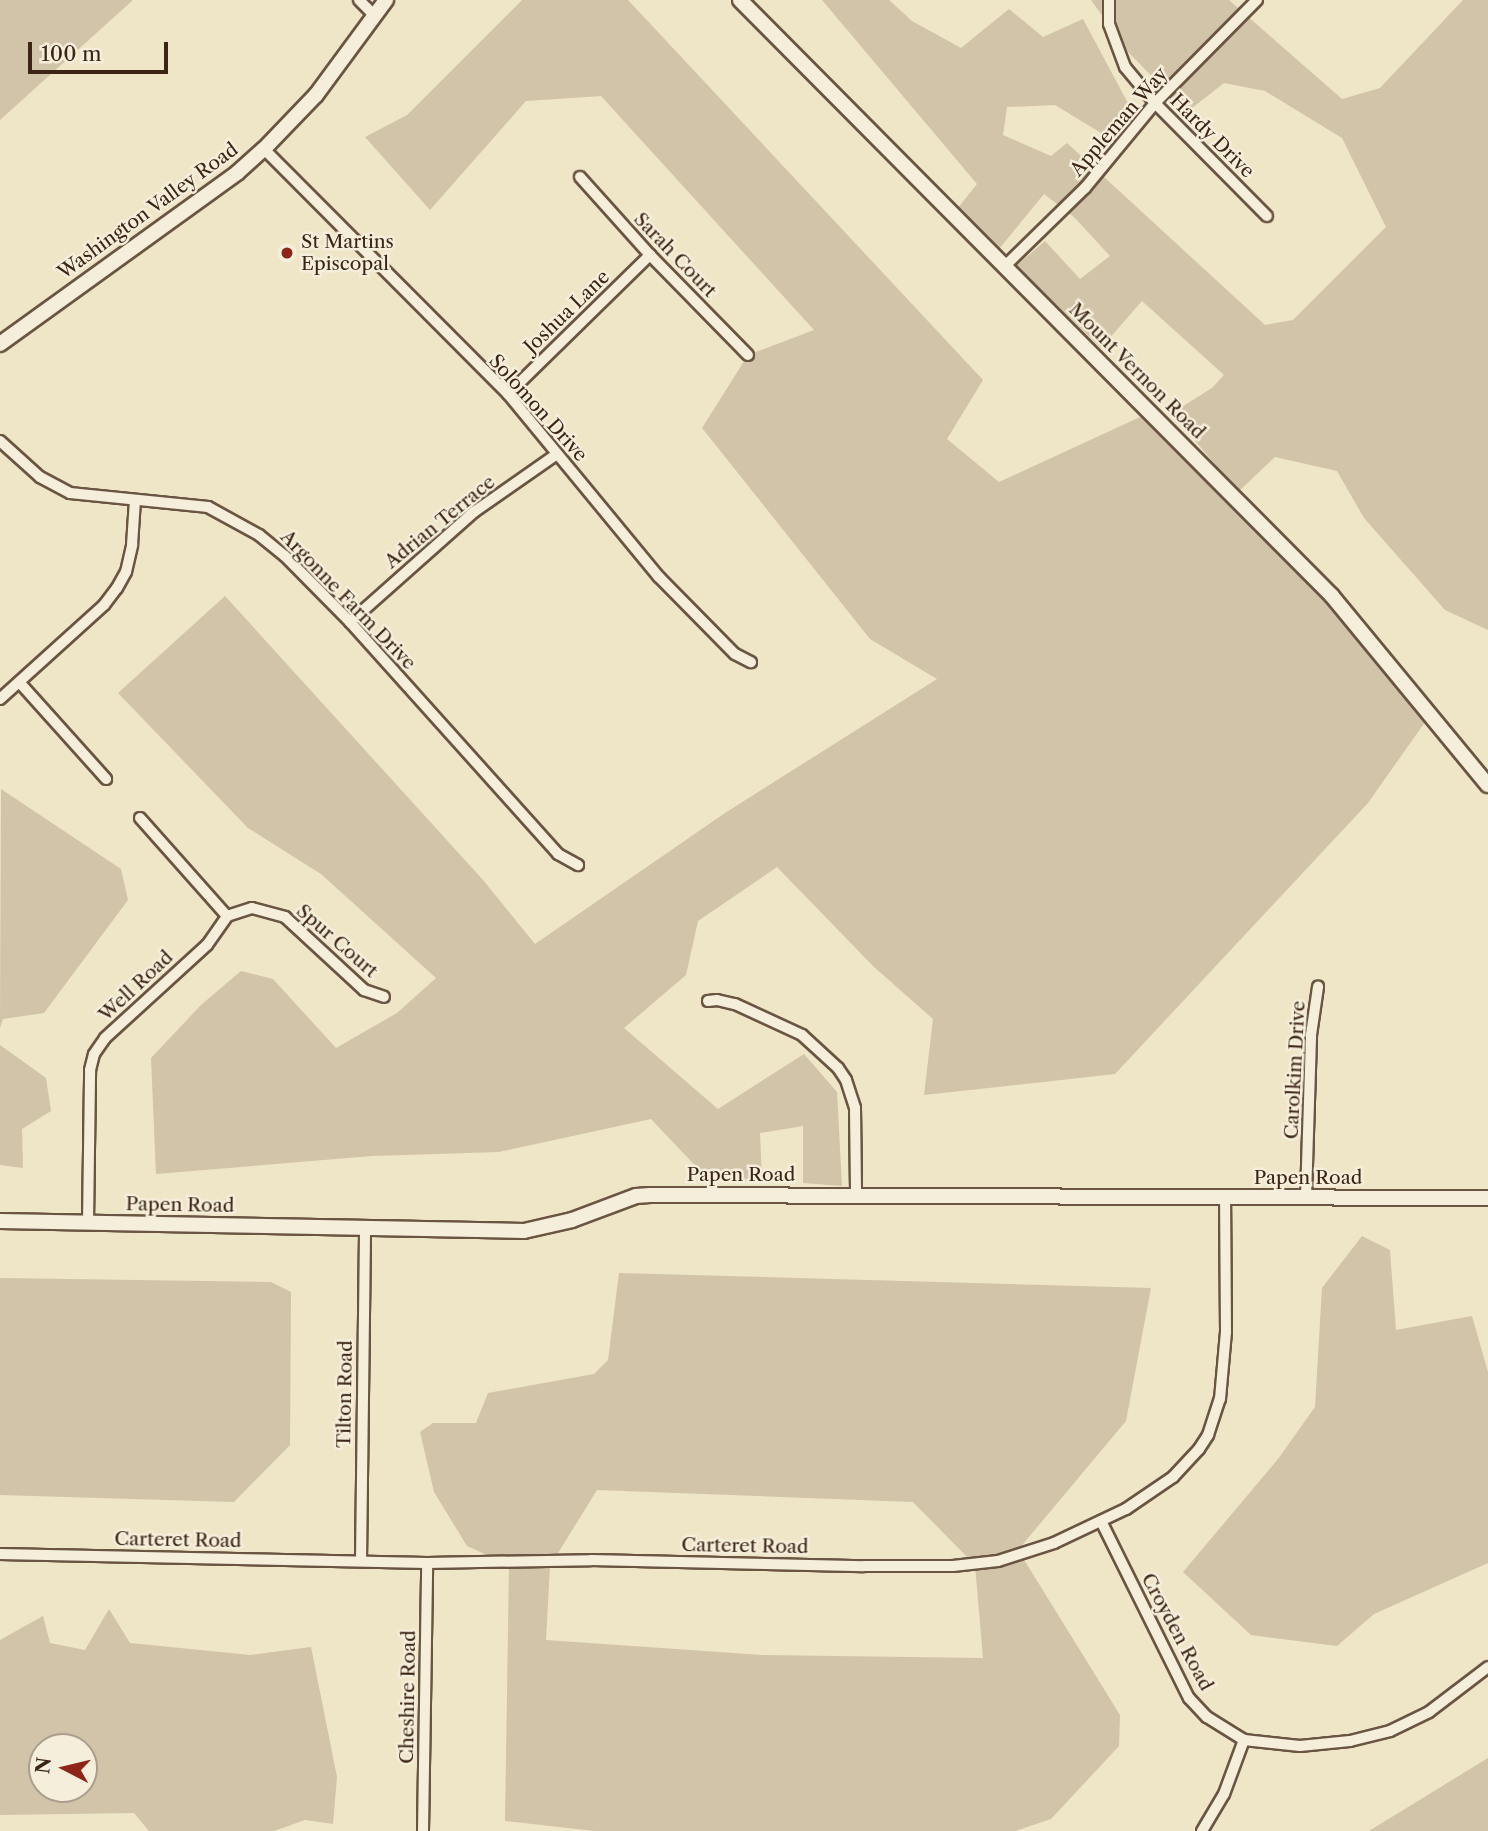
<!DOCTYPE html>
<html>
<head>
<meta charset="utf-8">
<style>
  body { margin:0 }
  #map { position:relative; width:1488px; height:1831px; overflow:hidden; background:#efe5c7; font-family:"Libre Caslon Text",serif }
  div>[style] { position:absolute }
  .green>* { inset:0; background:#d1c4a9 }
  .roads { filter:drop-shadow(2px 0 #695542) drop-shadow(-2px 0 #695542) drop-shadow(0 2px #695542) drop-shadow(0 -2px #695542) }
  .minor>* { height:10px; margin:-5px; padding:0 5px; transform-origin:5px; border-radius:5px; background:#f5eedb }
  .tertiary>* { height:14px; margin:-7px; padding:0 7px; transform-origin:7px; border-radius:7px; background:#f5eedb }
  .dots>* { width:19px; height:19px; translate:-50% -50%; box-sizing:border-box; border:4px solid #f5eedb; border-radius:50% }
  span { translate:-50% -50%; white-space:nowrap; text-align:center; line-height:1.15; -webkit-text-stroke:5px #f5eedb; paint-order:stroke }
  .street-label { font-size:19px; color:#3c2515 }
  .poi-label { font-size:19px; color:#3c2515 }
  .left { translate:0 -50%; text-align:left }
  .north { position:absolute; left:28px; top:1733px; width:70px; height:70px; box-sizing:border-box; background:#f5eedb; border:2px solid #ab9e8c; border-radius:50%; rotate:277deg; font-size:19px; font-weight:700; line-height:28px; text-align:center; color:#3c2515 }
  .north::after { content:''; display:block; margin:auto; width:24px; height:32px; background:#8f2418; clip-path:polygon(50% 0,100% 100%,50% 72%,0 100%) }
  .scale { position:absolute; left:28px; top:42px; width:140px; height:32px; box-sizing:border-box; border:4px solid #3c2515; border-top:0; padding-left:9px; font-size:21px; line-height:24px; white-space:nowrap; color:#3c2515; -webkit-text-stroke:5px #f5eedb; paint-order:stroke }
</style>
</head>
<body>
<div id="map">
  <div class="green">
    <div style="clip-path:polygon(0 0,133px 0,0 120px)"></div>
    <div style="clip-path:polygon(522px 0,628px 0,983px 380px,947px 439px,999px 482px,1151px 412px,1332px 596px,1430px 715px,1368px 803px,1115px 1074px,924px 1095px,933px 1019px,874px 967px,777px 867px,698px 921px,686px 975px,624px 1028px,718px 1109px,804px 1054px,837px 1092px,842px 1186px,803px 1183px,803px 1126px,760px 1133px,762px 1182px,706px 1177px,651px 1119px,499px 1152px,372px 1156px,156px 1174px,151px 1058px,201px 1005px,241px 971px,273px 979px,336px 1048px,397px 1013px,436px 978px,321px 874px,248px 828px,118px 693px,225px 596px,483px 880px,535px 944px,725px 813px,937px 679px,870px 639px,702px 428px,748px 355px,814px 330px,601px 96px,526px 101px,430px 210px,365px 137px,407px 115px)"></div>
    <div style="clip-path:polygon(822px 0,889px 0,912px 21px,961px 48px,1009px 9px,1043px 37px,1083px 19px,1130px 107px,1106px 136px,1055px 105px,1007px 107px,1003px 135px,1051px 156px,1067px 143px,1265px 325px,1293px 320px,1386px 227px,1342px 138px,1265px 91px,1224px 83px,1187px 112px,1129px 53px,1091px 0,1229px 0,1342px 99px,1380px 88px,1463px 0,1488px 0,1488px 630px,1445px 610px,1364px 518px,1337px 471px,1275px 457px,1238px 492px,1172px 413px,1212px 388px,1224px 375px,1142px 301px,1101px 348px,1016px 266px,1045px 241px,1080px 279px,1110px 256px,1075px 218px,1044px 194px,999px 249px,957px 209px,977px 184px)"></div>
    <div style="clip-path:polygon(1px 789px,121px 869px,128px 900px,44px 1013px,3px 1019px,0 1028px)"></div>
    <div style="clip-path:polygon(0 1045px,46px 1078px,51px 1111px,22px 1129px,23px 1168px,0 1165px)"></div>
    <div style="clip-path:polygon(1362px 1236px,1390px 1250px,1396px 1330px,1472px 1316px,1488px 1372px,1488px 1563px,1374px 1614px,1337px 1646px,1251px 1635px,1183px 1572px,1278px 1459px,1315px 1407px,1322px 1288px)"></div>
    <div style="clip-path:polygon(evenodd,619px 1273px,1151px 1288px,1126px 1421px,1018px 1550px,1120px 1715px,1119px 1746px,1051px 1819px,1015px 1831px,594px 1831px,505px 1821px,509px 1565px,467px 1546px,434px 1492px,420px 1432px,433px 1423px,476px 1423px,488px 1393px,594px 1374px,608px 1360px,619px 1273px,597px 1490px,913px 1502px,975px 1565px,983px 1658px,762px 1655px,546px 1640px,550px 1566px,597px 1490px)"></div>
    <div style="clip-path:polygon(0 1278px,271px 1282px,291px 1292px,290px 1445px,234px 1502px,0 1495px)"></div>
    <div style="clip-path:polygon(evenodd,109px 1609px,130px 1643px,250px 1655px,311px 1647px,337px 1777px,333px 1824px,305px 1820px,274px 1831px,149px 1831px,134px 1813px,0 1815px,0 1640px,43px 1616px,50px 1643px,85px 1650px,109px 1609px,42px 1747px,84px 1747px,84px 1789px,42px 1789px,42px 1747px)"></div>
    <div style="clip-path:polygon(1488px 1758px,1488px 1831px,1369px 1831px)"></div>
  </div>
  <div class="roads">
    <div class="minor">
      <div style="left:359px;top:0;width:21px;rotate:45deg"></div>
      <div style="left:1109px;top:0;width:24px;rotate:90deg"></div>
      <div style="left:1109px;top:24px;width:46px;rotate:69.6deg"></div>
      <div style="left:1125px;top:67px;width:47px;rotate:50.2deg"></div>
      <div style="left:1155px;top:103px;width:159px;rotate:45.3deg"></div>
      <div style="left:264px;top:149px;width:346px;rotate:45.1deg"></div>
      <div style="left:508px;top:394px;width:237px;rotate:50.5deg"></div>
      <div style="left:659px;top:577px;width:108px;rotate:45.4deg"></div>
      <div style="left:735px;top:654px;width:18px;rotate:27deg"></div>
      <div style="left:580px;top:177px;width:105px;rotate:48.1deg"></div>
      <div style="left:650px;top:255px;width:140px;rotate:45.6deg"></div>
      <div style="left:1006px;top:265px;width:110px;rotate:-44.3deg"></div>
      <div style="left:1085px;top:188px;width:110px;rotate:-50.5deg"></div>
      <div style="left:1155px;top:103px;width:145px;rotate:-45.3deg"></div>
      <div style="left:508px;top:394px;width:199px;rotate:-44.4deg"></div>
      <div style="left:0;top:441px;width:54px;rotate:42deg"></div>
      <div style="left:40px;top:477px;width:34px;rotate:28deg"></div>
      <div style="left:70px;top:493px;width:139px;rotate:5.8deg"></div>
      <div style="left:208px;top:507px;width:58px;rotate:28.8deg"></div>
      <div style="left:259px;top:535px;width:33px;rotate:39deg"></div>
      <div style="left:285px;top:556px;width:93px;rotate:45.4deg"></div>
      <div style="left:350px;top:622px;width:312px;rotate:48.1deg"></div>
      <div style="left:558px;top:854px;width:23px;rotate:29deg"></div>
      <div style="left:350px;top:622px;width:166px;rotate:-41.6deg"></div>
      <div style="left:474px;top:512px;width:101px;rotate:-34.9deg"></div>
      <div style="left:20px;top:683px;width:129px;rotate:48.1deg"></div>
      <div style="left:0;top:699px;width:140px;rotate:-42.1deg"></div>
      <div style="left:104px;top:605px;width:21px;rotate:-53deg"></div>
      <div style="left:117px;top:588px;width:18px;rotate:-61deg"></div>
      <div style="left:126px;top:572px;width:28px;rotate:-77deg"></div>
      <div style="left:132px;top:545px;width:45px;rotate:-86.2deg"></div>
      <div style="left:227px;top:916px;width:26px;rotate:-18deg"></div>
      <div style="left:252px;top:908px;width:34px;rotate:15deg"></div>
      <div style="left:285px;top:917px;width:108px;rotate:42.7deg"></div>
      <div style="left:364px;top:990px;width:21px;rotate:19deg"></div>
      <div style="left:708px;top:1001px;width:9px;rotate:-6deg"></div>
      <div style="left:717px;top:1000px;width:18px;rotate:13deg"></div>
      <div style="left:735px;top:1004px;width:74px;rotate:24.8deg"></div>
      <div style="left:802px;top:1035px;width:49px;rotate:42.5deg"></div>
      <div style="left:838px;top:1068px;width:14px;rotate:56deg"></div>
      <div style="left:846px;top:1080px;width:29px;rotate:72deg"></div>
      <div style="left:855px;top:1108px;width:86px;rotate:89.3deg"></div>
      <div style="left:1306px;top:1197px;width:162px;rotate:-88.2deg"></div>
      <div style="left:1311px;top:1035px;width:49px;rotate:-81.7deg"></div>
      <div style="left:88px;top:1222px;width:152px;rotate:-89.2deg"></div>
      <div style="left:90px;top:1070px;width:16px;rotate:-76deg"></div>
      <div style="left:94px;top:1054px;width:19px;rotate:-55deg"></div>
      <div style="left:105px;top:1038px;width:138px;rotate:-42.4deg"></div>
      <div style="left:207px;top:945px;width:35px;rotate:-55deg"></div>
      <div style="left:227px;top:916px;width:131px;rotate:-131.6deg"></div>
      <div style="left:1101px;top:1521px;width:198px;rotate:63.6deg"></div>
      <div style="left:1189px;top:1698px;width:26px;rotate:47deg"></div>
      <div style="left:1207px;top:1717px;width:44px;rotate:31.9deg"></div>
      <div style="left:1244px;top:1740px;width:56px;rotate:6.1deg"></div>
      <div style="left:1300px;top:1746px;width:50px;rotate:-5.7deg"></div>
      <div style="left:1350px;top:1741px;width:41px;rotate:-14deg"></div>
      <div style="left:1390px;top:1731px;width:43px;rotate:-26deg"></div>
      <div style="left:1429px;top:1712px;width:74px;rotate:-37.3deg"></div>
      <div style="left:0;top:1554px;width:427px;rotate:1.2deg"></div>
      <div style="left:427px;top:1563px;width:164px;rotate:-1deg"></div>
      <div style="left:591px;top:1560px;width:273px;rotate:1.3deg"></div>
      <div style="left:864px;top:1566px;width:89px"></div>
      <div style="left:953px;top:1566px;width:45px;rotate:-6.3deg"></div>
      <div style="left:998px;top:1561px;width:59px;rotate:-17.8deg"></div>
      <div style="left:1054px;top:1543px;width:80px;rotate:-25.3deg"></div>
      <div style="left:1126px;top:1509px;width:57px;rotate:-34.2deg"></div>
      <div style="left:1173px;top:1477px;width:38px;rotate:-47deg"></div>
      <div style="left:1199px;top:1449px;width:17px;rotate:-57deg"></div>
      <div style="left:1208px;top:1435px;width:38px;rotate:-72deg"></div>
      <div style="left:1220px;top:1399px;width:67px;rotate:-84.9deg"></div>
      <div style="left:1226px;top:1332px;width:136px;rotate:-90.4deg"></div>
      <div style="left:361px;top:1561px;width:333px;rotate:-89.3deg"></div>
      <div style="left:423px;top:1831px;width:268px;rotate:-89.1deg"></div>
      <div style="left:1202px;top:1831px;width:43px;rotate:-59.3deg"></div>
      <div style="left:1224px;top:1794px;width:58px;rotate:-69.7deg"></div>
    </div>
    <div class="tertiary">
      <div style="left:740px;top:0;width:840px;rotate:45.19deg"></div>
      <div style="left:1332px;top:596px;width:245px;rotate:50.5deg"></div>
      <div style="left:0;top:344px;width:292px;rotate:-35.8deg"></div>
      <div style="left:237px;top:173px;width:36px;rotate:-42deg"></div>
      <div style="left:264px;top:149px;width:75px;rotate:-46.1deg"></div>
      <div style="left:316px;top:95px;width:118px;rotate:-53.6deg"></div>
      <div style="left:0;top:1221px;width:524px;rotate:1.09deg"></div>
      <div style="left:524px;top:1231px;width:49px;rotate:-12.9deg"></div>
      <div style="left:572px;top:1220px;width:68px;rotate:-20.6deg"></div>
      <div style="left:636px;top:1196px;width:14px;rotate:-4deg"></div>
      <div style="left:650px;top:1195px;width:838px;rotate:0.21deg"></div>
    </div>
  </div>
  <div class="dots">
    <div style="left:287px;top:253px;background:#8f2418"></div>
  </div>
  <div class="street-label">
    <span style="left:1119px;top:122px;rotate:-49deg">Appleman Way</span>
    <span style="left:1212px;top:136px;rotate:45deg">Hardy Drive</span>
    <span style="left:148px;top:211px;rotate:-36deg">Washington Valley Road</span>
    <span style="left:675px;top:255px;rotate:46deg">Sarah Court</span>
    <span style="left:567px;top:312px;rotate:-44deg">Joshua Lane</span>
    <span style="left:1137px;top:371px;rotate:45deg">Mount Vernon Road</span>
    <span style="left:538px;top:408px;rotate:48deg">Solomon Drive</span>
    <span style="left:440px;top:522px;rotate:-39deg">Adrian Terrace</span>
    <span style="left:348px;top:600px;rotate:46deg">Argonne Farm Drive</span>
    <span style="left:337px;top:941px;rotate:41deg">Spur Court</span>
    <span style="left:136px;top:986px;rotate:-43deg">Well Road</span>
    <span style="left:1295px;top:1070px;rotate:-87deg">Carolkim Drive</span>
    <span style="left:741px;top:1175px">Papen Road</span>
    <span style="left:1308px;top:1178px">Papen Road</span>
    <span style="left:180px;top:1205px;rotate:1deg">Papen Road</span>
    <span style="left:345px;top:1394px;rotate:-89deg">Tilton Road</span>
    <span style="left:178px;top:1540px;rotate:1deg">Carteret Road</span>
    <span style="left:745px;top:1546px;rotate:1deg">Carteret Road</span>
    <span style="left:1177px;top:1632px;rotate:62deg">Croyden Road</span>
    <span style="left:408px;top:1697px;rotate:-89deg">Cheshire Road</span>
  </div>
  <div class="poi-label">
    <span class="left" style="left:301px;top:253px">St Martins<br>Episcopal</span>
  </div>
  <div class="north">N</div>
  <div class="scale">100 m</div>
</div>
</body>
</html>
